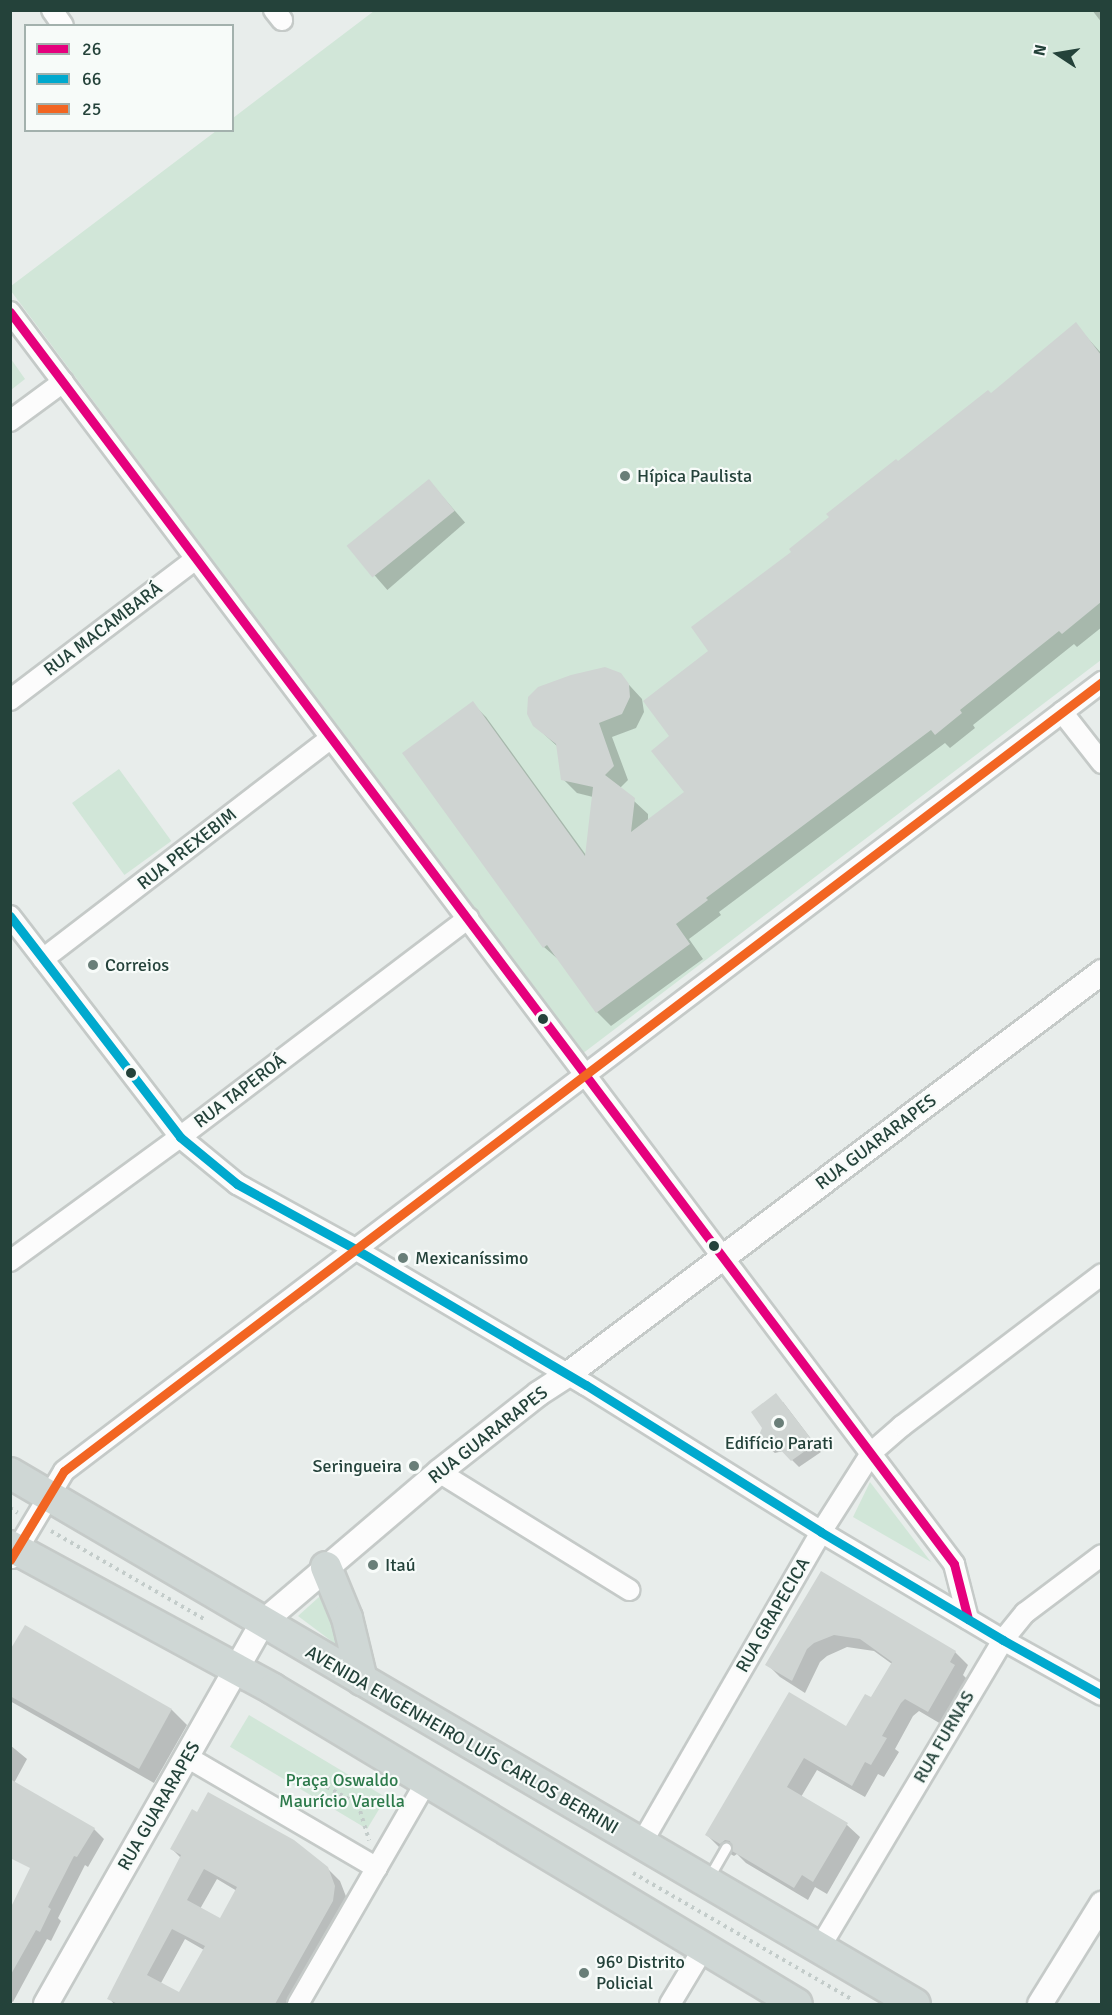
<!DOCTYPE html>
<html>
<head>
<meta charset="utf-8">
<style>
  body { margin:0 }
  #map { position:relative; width:1112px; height:2015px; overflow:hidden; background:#e8edeb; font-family:Signika,sans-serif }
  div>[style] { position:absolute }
  .green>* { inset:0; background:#d1e6d8; transform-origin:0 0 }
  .shadow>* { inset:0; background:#0003; transform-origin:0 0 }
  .building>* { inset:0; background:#cfd4d2; transform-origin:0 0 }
  .path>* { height:4px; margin-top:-2px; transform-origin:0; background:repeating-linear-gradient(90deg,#c3ccca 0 3px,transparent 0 7.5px) }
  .roads { filter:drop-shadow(2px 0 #c5cac8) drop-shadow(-2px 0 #c5cac8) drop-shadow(0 2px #c5cac8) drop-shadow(0 -2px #c5cac8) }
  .service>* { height:9px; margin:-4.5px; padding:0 4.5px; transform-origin:4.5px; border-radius:4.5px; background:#fcfcfc }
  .minor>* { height:20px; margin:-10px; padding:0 10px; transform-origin:10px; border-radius:10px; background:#fcfcfc }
  .tertiary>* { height:24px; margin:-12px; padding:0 12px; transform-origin:12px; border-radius:12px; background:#fcfcfc }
  .primary>* { height:30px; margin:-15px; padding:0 15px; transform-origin:15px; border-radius:15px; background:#cfd7d5 }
  .bus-1>* { height:9px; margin:-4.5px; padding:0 4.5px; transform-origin:4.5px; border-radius:4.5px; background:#e5007d }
  .bus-2>* { height:9px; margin:-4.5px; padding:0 4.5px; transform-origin:4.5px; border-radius:4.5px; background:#00a9ce }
  .bus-3>* { height:9px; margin:-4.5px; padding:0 4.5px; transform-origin:4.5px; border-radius:4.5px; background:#f26522 }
  .dots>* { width:16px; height:16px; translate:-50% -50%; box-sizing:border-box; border:3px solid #f7fbf9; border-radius:50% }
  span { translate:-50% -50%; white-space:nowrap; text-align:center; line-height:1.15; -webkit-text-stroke:4.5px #f7fbf9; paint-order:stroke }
  .poi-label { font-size:18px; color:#24423a }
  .left { translate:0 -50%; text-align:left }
  .right { translate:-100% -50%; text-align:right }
  .street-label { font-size:18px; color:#24423a }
  .park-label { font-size:18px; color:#2d7a4b }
  .frame { position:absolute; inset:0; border:12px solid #24423a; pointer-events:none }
  .legend { position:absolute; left:24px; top:24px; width:210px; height:108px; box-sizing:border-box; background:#f7fbf9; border:2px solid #a3b1ad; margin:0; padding:8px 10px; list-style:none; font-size:18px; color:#24423a }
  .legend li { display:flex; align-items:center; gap:12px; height:30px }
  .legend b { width:30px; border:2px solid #a3b1ad }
  .north { position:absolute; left:1028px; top:24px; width:60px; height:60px; -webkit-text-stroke:4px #f7fbf9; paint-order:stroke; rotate:282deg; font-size:16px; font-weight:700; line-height:24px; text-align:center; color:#24423a }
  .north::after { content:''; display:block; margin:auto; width:21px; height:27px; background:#24423a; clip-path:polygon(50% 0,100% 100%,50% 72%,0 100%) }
</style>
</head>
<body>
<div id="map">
  <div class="green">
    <div style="clip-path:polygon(374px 11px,1101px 11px,1101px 660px,582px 1054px,11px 291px,11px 286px,216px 131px,232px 130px,233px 118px)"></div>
    <div style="clip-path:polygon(11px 359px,25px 379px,11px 390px)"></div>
    <div style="left:119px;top:769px;width:89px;height:58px;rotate:54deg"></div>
    <div style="clip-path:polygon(870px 1482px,931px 1562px,853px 1517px)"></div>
    <div style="clip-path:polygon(329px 1588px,342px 1649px,298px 1616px)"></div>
    <div style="left:249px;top:1715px;width:160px;height:37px;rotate:31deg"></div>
  </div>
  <div class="shadow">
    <div style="clip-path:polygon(1092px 10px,1102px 10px,1102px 23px)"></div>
    <div style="clip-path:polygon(1075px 324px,1102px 354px,1102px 627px,1077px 647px,1074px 644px,973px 725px,975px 728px,950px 748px,945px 743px,719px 912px,721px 915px,689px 939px,703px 959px,611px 1026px,597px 1012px,559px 960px,544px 947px,472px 703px,486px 717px,586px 855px,593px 797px,577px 793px,563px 779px,558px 747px,534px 725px,620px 675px,642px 699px,644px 712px,636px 728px,612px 737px,628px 780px,620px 788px,648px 814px,648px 822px,686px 792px,672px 736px,710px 651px,793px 552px,898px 463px,991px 395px)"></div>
    <div style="left:429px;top:481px;width:55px;height:103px;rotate:49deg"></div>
    <div style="clip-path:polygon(783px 1402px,821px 1452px,799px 1467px,783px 1451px,775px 1453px,758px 1441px)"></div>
    <div style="clip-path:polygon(821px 1573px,955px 1652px,968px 1665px,963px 1675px,967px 1679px,941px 1724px,919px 1711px,913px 1716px,895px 1749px,899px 1752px,884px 1777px,878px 1774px,865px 1797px,817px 1770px,801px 1797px,847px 1825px,860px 1837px,827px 1894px,815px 1887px,808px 1900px,746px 1863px,737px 1854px,734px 1856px,720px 1848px,707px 1835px,790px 1695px,847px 1728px,871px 1699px,892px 1664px,874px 1651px,847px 1647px,827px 1656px,820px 1662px,805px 1693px,780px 1677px,767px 1664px)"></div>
    <div style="clip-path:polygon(26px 1627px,172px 1710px,187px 1725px,154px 1783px,10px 1701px,10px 1653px)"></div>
    <div style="clip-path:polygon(10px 1745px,27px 1759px,14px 1783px,94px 1829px,104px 1839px,88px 1867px,85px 1865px,58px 1918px,61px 1921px,51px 1941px,47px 1939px,13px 2002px,10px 2001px,10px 1913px,47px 1855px,10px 1822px)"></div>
    <div style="clip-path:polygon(evenodd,172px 1849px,327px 1868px,340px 1881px,347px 1899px,345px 1914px,293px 2004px,114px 2004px,109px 1998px,181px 1858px,172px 1849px,217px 1879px,237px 1891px,221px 1921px,200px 1909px,217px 1879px,172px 1849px,185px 1939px,204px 1950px,180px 1994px,161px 1983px,185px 1939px)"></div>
  </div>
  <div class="building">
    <div style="clip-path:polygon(1076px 322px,1101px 355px,1101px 602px,1062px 634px,1059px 631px,960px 710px,962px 713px,935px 735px,931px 730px,706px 898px,708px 900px,676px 924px,690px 944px,596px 1013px,547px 945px,543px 948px,402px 753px,473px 701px,585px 856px,593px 787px,561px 780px,556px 744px,533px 726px,527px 714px,528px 697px,538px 687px,571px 675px,605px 667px,621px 673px,629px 684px,630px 697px,622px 714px,599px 723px,614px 766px,605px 775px,635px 798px,631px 832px,684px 792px,651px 751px,669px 736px,643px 701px,708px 651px,691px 627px,791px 552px,789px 549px,829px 517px,826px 514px,896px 459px,898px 461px,988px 390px,991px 393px)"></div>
    <div style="left:429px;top:479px;width:41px;height:106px;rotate:51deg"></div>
    <div style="clip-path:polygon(776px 1393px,815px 1444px,791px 1461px,775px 1444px,767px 1447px,756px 1442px,762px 1428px,751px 1412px)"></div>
    <div style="clip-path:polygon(821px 1571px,956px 1651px,950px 1662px,955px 1665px,928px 1712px,905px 1699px,901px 1703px,882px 1736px,887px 1738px,871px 1765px,865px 1762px,852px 1786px,804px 1758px,787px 1787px,848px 1823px,813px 1882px,802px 1875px,794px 1888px,732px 1851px,730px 1841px,725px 1840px,720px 1844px,705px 1835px,789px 1692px,846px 1726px,865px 1694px,871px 1697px,892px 1662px,860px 1639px,834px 1635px,814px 1643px,807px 1649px,792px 1681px,765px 1665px)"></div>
    <div style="clip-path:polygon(25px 1625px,172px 1709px,139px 1769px,10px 1696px,10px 1650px)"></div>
    <div style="clip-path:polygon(10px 1779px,95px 1828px,77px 1857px,74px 1856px,48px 1907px,51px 1909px,40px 1932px,36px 1930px,10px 1976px,10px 1909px,30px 1868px,10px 1858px)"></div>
    <div style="clip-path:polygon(evenodd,208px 1792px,294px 1840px,328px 1867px,335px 1886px,333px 1901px,275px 2004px,118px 2004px,107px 1999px,181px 1855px,170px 1849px,192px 1809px,197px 1812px,208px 1792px,204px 1869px,237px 1887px,220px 1918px,187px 1900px,204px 1869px,208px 1792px,172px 1929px,205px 1946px,179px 1992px,147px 1975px,172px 1929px)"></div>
  </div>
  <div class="path">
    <div style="left:10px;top:1508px;width:9px;rotate:32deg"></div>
    <div style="left:51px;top:1531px;width:179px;rotate:29.9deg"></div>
    <div style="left:307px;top:1776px;width:58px;rotate:28.8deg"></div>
    <div style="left:358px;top:1804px;width:35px;rotate:-5deg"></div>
    <div style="left:358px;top:1804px;width:38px;rotate:73deg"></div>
    <div style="left:633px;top:1873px;width:254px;rotate:30deg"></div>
  </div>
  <div class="roads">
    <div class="service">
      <div style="left:709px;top:1877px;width:34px;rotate:-60deg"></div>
    </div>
    <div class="minor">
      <div style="left:52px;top:10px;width:19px;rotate:55deg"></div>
      <div style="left:274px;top:10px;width:13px;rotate:51deg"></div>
      <div style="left:10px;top:312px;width:1568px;rotate:52.98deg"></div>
      <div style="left:954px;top:1564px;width:57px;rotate:75.7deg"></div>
      <div style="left:10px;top:421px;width:66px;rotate:-36.3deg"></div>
      <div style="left:10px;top:700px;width:233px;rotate:-37.2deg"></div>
      <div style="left:1062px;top:712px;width:65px;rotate:51.9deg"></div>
      <div style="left:10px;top:916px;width:279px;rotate:52.4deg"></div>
      <div style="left:180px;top:1137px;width:74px;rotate:39.5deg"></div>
      <div style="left:237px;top:1184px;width:135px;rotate:28.8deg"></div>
      <div style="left:355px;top:1249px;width:268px;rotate:30.5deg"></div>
      <div style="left:586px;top:1385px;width:277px;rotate:32deg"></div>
      <div style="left:821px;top:1532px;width:212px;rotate:30.7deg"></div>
      <div style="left:1003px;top:1640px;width:113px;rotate:29.1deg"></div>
      <div style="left:43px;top:959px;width:363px;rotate:-37.5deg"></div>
      <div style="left:10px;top:1261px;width:210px;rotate:-36.1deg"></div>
      <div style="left:180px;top:1137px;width:362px;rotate:-37.2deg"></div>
      <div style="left:439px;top:1472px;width:224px;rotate:31.8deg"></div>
      <div style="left:12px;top:1558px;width:101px;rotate:-59.1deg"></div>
      <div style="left:64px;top:1471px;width:1304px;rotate:-37.24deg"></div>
      <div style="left:187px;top:1757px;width:220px;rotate:30.3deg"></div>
      <div style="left:641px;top:1844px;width:360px;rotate:-60deg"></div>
      <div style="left:821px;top:1532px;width:95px;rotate:-57.5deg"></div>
      <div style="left:872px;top:1452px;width:40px;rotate:-41deg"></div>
      <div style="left:902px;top:1426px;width:251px;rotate:-37.2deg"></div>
      <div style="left:820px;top:1947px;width:357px;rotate:-59.2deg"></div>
      <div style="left:1003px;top:1640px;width:35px;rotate:-51deg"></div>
      <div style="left:1025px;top:1613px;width:96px;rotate:-37deg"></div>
      <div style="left:298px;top:2004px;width:258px;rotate:-60deg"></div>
      <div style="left:670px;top:2004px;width:64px;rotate:-59deg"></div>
    </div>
    <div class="tertiary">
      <div style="left:46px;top:2004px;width:439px;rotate:-60.4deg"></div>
      <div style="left:263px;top:1622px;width:231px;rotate:-40.4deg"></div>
      <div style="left:439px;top:1472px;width:126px;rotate:-38.2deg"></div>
      <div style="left:538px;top:1394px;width:35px;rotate:-33deg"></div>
      <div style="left:567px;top:1375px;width:670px;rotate:-36.99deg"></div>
      <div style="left:1040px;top:2004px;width:118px;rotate:-58.2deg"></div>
    </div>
    <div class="primary">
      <div style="left:10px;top:1473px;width:1049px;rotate:30.4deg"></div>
      <div style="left:10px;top:1546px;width:299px;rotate:28.5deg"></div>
      <div style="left:273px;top:1689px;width:611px;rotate:31.01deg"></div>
      <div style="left:326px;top:1567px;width:55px;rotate:67.6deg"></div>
      <div style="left:347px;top:1618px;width:64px;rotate:76.4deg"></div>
    </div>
  </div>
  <div class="bus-1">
    <div style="left:10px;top:312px;width:1568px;rotate:52.98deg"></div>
    <div style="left:954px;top:1564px;width:57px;rotate:75.7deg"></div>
  </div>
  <div class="bus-2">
    <div style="left:10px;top:916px;width:279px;rotate:52.4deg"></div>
    <div style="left:180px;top:1137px;width:74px;rotate:39.5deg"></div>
    <div style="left:237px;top:1184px;width:135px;rotate:28.8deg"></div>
    <div style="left:355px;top:1249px;width:268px;rotate:30.5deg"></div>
    <div style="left:586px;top:1385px;width:277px;rotate:32deg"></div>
    <div style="left:821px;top:1532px;width:212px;rotate:30.7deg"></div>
    <div style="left:1003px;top:1640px;width:113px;rotate:29.1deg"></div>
  </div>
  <div class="bus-3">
    <div style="left:10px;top:1560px;width:104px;rotate:-58.8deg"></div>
    <div style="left:64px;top:1471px;width:1304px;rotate:-37.24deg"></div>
  </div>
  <div class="dots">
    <div style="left:625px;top:476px;background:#697e78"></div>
    <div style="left:93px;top:965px;background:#697e78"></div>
    <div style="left:543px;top:1019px;background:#24423a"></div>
    <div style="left:131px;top:1073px;background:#24423a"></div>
    <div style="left:714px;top:1246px;background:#24423a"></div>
    <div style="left:403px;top:1258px;background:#697e78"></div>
    <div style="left:779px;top:1423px;background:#697e78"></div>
    <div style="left:414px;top:1466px;background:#697e78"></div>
    <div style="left:373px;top:1565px;background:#697e78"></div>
    <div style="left:584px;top:1973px;background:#697e78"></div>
  </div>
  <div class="poi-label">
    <span class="left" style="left:637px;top:476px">Hípica Paulista</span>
    <span class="left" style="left:105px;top:965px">Correios</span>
    <span class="left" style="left:415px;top:1258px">Mexicaníssimo</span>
    <span style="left:779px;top:1443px">Edifício Parati</span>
    <span class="right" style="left:402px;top:1466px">Seringueira</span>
    <span class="left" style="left:385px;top:1565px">Itaú</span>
    <span class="left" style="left:596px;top:1973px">96º Distrito<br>Policial</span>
  </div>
  <div class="street-label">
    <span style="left:103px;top:629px;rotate:-37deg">RUA MACAMBARÁ</span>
    <span style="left:187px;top:849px;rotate:-38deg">RUA PREXEBIM</span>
    <span style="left:240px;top:1091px;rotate:-37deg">RUA TAPEROÁ</span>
    <span style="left:876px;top:1142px;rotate:-37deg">RUA GUARARAPES</span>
    <span style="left:488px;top:1435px;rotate:-38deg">RUA GUARARAPES</span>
    <span style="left:773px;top:1615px;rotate:-60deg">RUA GRAPECICA</span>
    <span style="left:944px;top:1737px;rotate:-60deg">RUA FURNAS</span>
    <span style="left:462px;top:1740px;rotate:30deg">AVENIDA ENGENHEIRO LUÍS CARLOS BERRINI</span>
    <span style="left:159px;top:1806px;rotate:-60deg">RUA GUARARAPES</span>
  </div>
  <div class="park-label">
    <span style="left:342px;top:1791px">Praça Oswaldo<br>Maurício Varella</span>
  </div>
  <div class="frame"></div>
  <ul class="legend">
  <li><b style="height:8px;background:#e5007d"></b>26</li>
  <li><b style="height:8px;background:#00a9ce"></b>66</li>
  <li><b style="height:8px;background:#f26522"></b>25</li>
  </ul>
  <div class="north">N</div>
</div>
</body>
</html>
